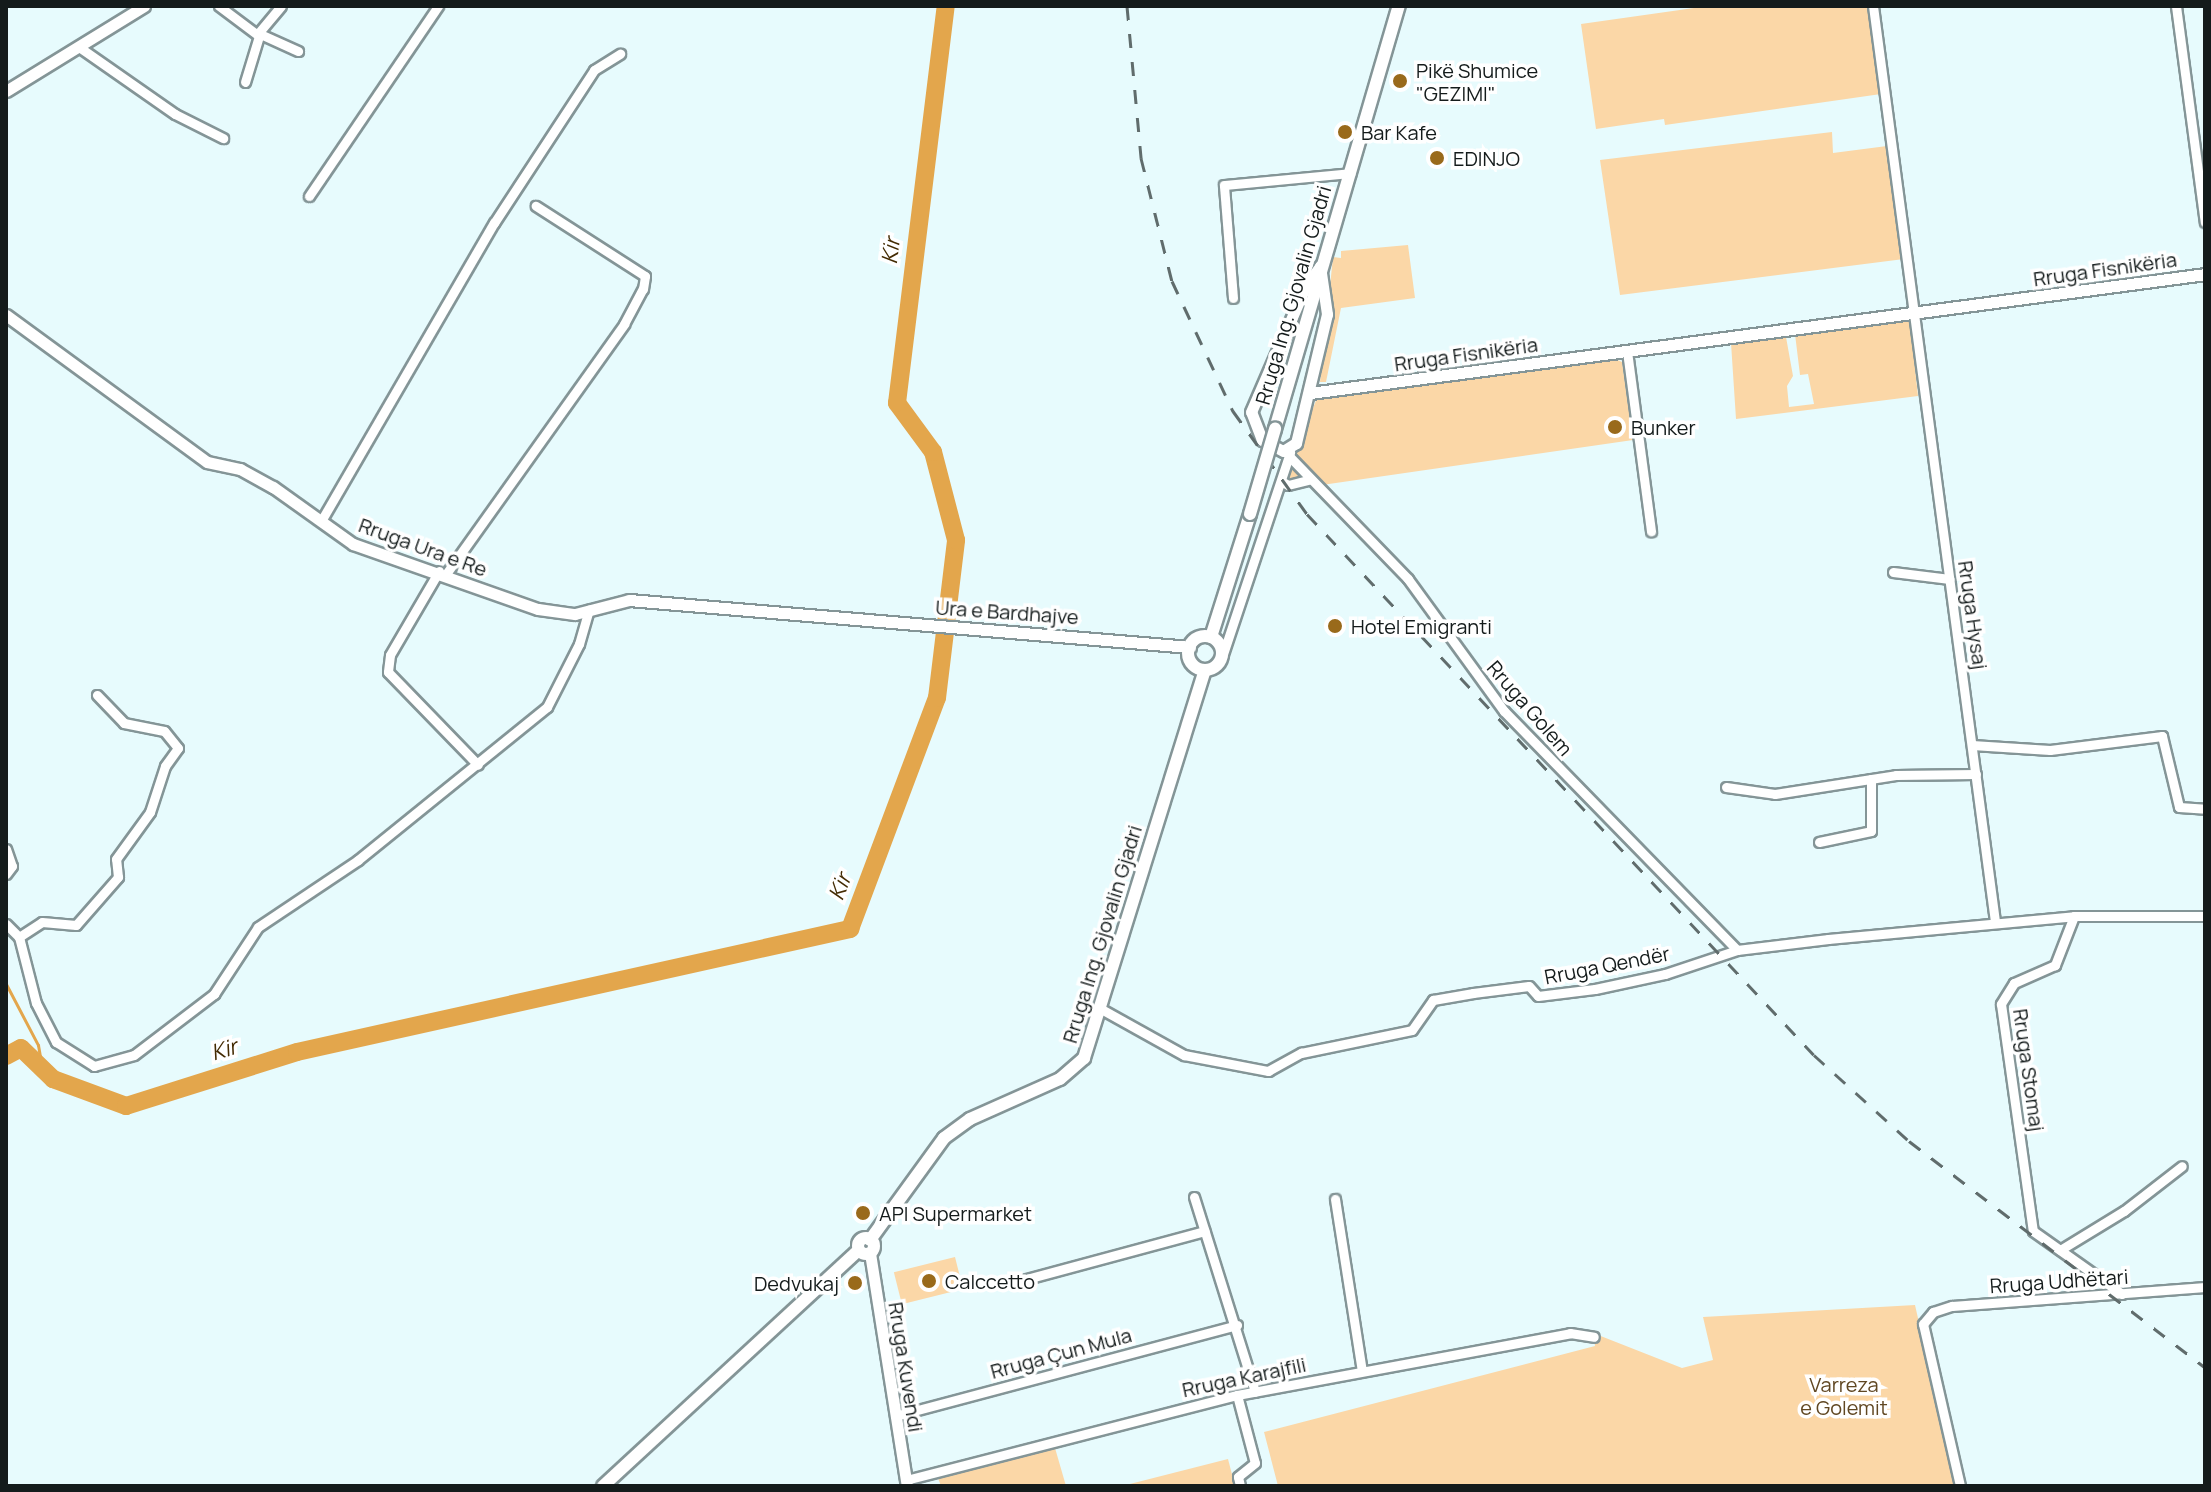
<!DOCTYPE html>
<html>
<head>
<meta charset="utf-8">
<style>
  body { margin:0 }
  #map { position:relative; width:2211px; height:1492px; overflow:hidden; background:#e7fbfd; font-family:Manrope,sans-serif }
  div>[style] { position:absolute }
  .green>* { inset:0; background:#fbd7a7; transform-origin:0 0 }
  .stream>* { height:3px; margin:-1.5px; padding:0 1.5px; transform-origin:1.5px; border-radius:1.5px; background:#e3a64c }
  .river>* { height:18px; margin:-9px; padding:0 9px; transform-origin:9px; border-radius:9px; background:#e3a64c }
  .roads { filter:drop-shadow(2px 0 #849597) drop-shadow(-2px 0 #849597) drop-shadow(0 2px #849597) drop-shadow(0 -2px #849597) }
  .minor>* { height:9px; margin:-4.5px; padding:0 4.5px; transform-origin:4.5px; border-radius:4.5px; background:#fff }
  .tertiary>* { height:11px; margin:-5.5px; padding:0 5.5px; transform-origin:5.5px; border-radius:5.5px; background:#fff }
  .secondary>* { height:12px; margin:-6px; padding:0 6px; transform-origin:6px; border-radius:6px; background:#fff }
  .secondary>.ring { margin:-6px; padding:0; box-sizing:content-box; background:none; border:12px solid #fff; border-radius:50% }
  .rail>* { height:3px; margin-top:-1.5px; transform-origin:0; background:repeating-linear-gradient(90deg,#606c6c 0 14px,transparent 0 28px) }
  .bridges { filter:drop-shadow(2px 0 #849597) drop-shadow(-2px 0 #849597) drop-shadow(0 2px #849597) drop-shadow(0 -2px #849597) }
  .secondary-bridge>* { height:12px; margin:-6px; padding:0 6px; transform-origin:6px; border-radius:6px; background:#fff }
  .dots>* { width:22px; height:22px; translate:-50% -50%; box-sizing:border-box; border:4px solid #fff; border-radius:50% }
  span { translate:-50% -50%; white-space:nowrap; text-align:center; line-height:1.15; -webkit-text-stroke:7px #fff; paint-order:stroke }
  .poi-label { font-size:20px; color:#141b1b }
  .left { translate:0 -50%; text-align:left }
  .right { translate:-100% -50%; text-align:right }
  .street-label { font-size:20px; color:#141b1b }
  .park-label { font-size:20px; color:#604722 }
  .water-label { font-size:22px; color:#432b03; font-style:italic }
  .frame { position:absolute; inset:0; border:8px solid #141b1b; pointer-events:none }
</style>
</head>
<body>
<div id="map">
  <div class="green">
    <div style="clip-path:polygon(1708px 6px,1868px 6px,1881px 94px,1665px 125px,1664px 119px,1596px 129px,1581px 24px)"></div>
    <div style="clip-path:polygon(1832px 132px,1833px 153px,1887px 146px,1904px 259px,1620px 295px,1600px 160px)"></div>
    <div style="clip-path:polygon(1408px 245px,1415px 298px,1341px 308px,1326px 382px,1320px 382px,1333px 257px,1341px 258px,1341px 251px)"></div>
    <div style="clip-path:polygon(1910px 321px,1918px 396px,1736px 419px,1731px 343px,1786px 337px,1793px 376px,1787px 386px,1789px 407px,1814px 404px,1808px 374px,1800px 375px,1795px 334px)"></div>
    <div style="clip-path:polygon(1611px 357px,1622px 362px,1633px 440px,1315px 486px,1285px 478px,1317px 398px)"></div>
    <div style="left:955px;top:1257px;width:33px;height:63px;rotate:76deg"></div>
    <div style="clip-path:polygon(1915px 1305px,1956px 1486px,1278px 1486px,1264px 1432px,1595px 1346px,1593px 1333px,1682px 1368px,1713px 1360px,1703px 1317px)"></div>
    <div style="clip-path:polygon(1055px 1448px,1066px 1486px,941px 1486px,938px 1478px)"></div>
    <div style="clip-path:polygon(1228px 1459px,1235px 1486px,1122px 1486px)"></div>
  </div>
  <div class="stream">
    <div style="left:6px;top:984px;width:69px;rotate:62.3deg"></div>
    <div style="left:38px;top:1045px;width:23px;rotate:80deg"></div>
  </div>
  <div class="river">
    <div style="left:6px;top:1056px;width:17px;rotate:-28deg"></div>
    <div style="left:21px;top:1048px;width:45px;rotate:44.1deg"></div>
    <div style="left:53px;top:1079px;width:78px;rotate:20.3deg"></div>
    <div style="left:126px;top:1106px;width:179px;rotate:-17.5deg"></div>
    <div style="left:297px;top:1052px;width:567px;rotate:-12.54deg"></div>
    <div style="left:850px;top:929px;width:247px;rotate:-69.4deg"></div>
    <div style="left:937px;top:698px;width:159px;rotate:-83.1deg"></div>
    <div style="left:956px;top:540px;width:91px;rotate:-104.6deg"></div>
    <div style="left:933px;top:452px;width:61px;rotate:-126.3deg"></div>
    <div style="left:897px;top:403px;width:400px;rotate:-83deg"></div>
  </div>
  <div class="roads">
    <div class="minor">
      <div style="left:219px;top:6px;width:50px;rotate:36.9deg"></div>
      <div style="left:259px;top:36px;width:48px;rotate:106.9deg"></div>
      <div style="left:281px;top:6px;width:35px;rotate:130deg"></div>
      <div style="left:258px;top:33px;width:44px;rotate:24.2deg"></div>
      <div style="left:1873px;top:6px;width:923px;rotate:82.41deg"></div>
      <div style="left:2176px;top:6px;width:218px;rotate:82.4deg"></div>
      <div style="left:79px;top:47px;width:117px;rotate:34.9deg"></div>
      <div style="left:175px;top:114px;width:54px;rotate:26.6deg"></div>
      <div style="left:309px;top:196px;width:230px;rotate:-55.8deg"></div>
      <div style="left:1233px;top:298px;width:113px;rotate:-94.6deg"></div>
      <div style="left:1224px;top:185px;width:127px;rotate:-5.4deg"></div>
      <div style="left:1627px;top:351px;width:182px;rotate:82.4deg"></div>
      <div style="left:1289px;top:456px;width:171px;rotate:45.9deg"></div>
      <div style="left:1408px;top:579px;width:163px;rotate:54deg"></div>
      <div style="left:1504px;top:711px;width:334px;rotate:45.7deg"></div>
      <div style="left:1281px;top:481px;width:8px;rotate:30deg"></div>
      <div style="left:1288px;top:485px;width:21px;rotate:-14deg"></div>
      <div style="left:321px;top:521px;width:345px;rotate:-59.9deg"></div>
      <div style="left:494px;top:223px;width:183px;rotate:-56.8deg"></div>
      <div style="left:594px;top:70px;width:31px;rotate:-32deg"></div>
      <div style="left:439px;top:571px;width:97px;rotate:120.3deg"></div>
      <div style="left:390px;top:655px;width:17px;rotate:97deg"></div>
      <div style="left:388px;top:672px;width:129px;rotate:45.9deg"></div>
      <div style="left:1893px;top:572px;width:57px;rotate:7deg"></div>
      <div style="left:446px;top:574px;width:307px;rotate:-54.5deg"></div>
      <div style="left:624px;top:324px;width:40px;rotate:-62deg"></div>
      <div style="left:643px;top:289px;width:13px;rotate:-81deg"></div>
      <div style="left:645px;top:276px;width:130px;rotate:-147.3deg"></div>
      <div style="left:1222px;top:657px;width:216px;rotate:-71.6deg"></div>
      <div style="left:1972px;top:745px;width:78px;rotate:3.7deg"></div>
      <div style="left:2050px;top:750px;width:113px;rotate:-7.1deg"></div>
      <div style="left:2162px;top:736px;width:73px;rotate:76.5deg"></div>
      <div style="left:2179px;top:807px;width:26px;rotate:4deg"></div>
      <div style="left:1726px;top:787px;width:49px;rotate:8.1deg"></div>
      <div style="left:1775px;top:794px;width:122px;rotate:-8.9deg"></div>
      <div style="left:1896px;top:775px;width:80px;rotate:-0.7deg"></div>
      <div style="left:1819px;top:842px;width:53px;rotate:-11.9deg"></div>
      <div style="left:1871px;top:831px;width:52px;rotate:-90deg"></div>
      <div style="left:6px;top:849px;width:18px;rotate:71deg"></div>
      <div style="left:12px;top:866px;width:10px;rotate:127deg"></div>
      <div style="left:2074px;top:916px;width:53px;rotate:111.2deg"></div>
      <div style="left:2055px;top:965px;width:45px;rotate:156.3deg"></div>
      <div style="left:2014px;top:983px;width:25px;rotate:122deg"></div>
      <div style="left:2001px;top:1004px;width:229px;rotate:82deg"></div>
      <div style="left:2033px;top:1231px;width:109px;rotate:35.3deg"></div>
      <div style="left:6px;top:924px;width:18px;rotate:45deg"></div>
      <div style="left:19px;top:937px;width:68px;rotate:75.6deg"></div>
      <div style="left:36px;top:1003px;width:44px;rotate:62.9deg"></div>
      <div style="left:56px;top:1042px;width:45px;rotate:32.3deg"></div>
      <div style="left:94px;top:1066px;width:41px;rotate:-15.4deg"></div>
      <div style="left:134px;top:1055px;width:101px;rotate:-37.3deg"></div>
      <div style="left:214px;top:994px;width:80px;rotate:-56.7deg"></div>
      <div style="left:258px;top:927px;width:120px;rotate:-33.8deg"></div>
      <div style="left:358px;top:860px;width:243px;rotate:-39deg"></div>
      <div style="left:547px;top:707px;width:71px;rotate:-63.1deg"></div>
      <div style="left:579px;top:644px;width:36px;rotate:-74deg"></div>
      <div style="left:19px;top:937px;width:27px;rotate:-33deg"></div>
      <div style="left:42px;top:922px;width:34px;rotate:5deg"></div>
      <div style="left:76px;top:925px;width:64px;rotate:-48.8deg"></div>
      <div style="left:118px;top:877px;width:18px;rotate:-96deg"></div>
      <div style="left:116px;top:859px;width:58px;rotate:-54.1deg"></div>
      <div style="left:150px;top:812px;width:48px;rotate:-71.9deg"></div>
      <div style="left:165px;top:766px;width:22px;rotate:-54deg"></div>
      <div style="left:178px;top:748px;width:22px;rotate:-129deg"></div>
      <div style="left:164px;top:731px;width:41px;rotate:-168.7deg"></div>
      <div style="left:124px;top:723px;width:39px;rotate:-134deg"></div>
      <div style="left:1103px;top:1010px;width:93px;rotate:29.1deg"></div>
      <div style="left:1184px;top:1055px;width:86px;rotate:10.8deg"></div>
      <div style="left:1268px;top:1071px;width:38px;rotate:-29deg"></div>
      <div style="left:1301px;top:1053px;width:113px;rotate:-11.7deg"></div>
      <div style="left:1412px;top:1030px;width:37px;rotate:-55deg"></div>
      <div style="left:1433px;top:1000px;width:41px;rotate:-9.9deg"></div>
      <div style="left:1473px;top:993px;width:56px;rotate:-7.1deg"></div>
      <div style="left:1529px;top:986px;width:13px;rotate:48deg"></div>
      <div style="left:1538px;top:996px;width:57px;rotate:-7deg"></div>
      <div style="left:1595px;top:989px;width:72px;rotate:-12.1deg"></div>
      <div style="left:1665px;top:974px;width:76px;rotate:-18.4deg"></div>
      <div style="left:1737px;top:950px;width:92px;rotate:-6.9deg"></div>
      <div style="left:1828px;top:939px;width:247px;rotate:-5.3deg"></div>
      <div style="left:2074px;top:916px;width:131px"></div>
      <div style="left:1194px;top:1197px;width:204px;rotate:72.6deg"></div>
      <div style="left:1335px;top:1199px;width:174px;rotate:81.1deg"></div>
      <div style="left:2060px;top:1250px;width:75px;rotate:-31.4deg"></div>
      <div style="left:2124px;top:1211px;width:73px;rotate:-37.8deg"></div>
      <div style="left:1023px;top:1280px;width:188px;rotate:-15.1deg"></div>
      <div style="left:1923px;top:1324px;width:16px;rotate:-50deg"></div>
      <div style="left:1933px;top:1312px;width:20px;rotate:-18deg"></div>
      <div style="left:1952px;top:1306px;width:254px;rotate:-4.3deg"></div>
      <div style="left:1923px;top:1324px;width:166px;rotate:77.1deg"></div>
      <div style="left:1237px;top:1395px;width:70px;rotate:75.2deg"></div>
      <div style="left:1255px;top:1463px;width:22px;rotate:141deg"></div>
      <div style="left:1238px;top:1477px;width:9px;rotate:77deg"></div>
      <div style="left:895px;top:1416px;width:354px;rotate:-14.9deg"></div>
      <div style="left:906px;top:1480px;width:342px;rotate:-14.4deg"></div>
      <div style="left:1237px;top:1395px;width:339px;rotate:-10.5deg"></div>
      <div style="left:1570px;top:1333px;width:24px;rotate:9deg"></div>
    </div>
    <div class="tertiary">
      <div style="left:6px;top:91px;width:162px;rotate:-31.6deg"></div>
      <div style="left:1320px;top:266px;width:49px;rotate:81.7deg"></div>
      <div style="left:1327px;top:314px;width:133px;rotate:103.5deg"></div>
      <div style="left:1296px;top:443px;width:15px;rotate:148deg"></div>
      <div style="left:1283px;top:451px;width:24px;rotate:-152deg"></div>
      <div style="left:1262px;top:440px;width:30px;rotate:-111deg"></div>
      <div style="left:1251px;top:412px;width:136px;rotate:-66.6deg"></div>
      <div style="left:1305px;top:287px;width:26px;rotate:-54deg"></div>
      <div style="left:6px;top:315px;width:249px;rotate:36.2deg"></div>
      <div style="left:207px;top:462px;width:34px;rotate:12deg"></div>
      <div style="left:240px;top:469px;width:38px;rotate:29deg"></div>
      <div style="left:273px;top:487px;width:98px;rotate:35.5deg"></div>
      <div style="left:353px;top:544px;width:196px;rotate:19.4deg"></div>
      <div style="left:538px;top:609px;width:37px;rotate:8deg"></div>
      <div style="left:575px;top:614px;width:56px;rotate:-14.5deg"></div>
      <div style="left:629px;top:600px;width:563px;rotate:4.79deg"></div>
      <div style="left:1310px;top:393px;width:903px;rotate:-7.57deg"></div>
      <div style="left:870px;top:1253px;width:236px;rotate:81deg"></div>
    </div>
    <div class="secondary">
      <div style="left:1275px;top:429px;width:441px;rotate:-73.7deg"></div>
      <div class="ring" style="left:1188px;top:636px;width:22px;height:22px"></div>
      <div style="left:1211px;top:637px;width:129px;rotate:-72.4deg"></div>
      <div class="ring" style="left:858px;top:1238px;width:4px;height:4px"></div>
      <div style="left:870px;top:1240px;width:126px;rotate:-54deg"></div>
      <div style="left:944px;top:1138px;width:32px;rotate:-36deg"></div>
      <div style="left:970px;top:1119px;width:98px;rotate:-24deg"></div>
      <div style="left:1060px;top:1079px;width:32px;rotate:-41deg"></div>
      <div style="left:1084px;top:1058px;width:406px;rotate:-72.7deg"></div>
      <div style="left:603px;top:1486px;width:348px;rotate:-42.7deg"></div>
    </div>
  </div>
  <div class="rail">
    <div style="left:1127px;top:6px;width:153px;rotate:84.7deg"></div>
    <div style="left:1141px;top:158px;width:127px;rotate:75.9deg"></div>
    <div style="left:1172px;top:281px;width:144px;rotate:64.9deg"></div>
    <div style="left:1233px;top:411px;width:127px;rotate:54.3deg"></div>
    <div style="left:1307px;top:514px;width:741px;rotate:46.86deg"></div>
    <div style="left:1814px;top:1055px;width:128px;rotate:42.2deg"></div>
    <div style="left:1909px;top:1141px;width:372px;rotate:37.4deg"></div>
  </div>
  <div class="bridges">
    <div class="secondary-bridge">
      <div style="left:1250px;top:514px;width:89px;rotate:-73.6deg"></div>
    </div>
  </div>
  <div class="dots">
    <div style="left:1400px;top:81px;background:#996a1b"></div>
    <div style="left:1345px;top:132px;background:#996a1b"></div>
    <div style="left:1437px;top:158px;background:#996a1b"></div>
    <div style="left:1615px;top:427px;background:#996a1b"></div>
    <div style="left:1335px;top:626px;background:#996a1b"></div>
    <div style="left:863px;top:1213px;background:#996a1b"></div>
    <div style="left:929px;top:1281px;background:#996a1b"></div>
    <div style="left:855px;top:1283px;background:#996a1b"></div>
  </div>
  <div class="poi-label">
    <span class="left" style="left:1416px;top:82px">Pikë Shumice<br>"GEZIMI"</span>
    <span class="left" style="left:1361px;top:132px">Bar Kafe</span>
    <span class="left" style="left:1453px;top:158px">EDINJO</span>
    <span class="left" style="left:1631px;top:427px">Bunker</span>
    <span class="left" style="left:1351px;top:626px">Hotel Emigranti</span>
    <span class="left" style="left:879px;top:1213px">API Supermarket</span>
    <span class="left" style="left:945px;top:1281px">Calccetto</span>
    <span class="right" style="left:839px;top:1283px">Dedvukaj</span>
  </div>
  <div class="street-label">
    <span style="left:2105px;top:269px;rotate:-8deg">Rruga Fisnikëria</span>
    <span style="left:1293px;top:295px;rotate:-74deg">Rruga Ing. Gjovalin Gjadri</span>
    <span style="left:1466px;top:354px;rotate:-8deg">Rruga Fisnikëria</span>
    <span style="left:423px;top:547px;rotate:20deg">Rruga Ura e Re</span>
    <span style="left:1007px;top:612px;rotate:4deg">Ura e Bardhajve</span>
    <span style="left:1973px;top:615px;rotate:82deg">Rruga Hysaj</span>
    <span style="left:1530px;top:708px;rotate:49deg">Rruga Golem</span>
    <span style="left:1102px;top:934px;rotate:-73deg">Rruga Ing. Gjovalin Gjadri</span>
    <span style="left:1607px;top:965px;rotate:-11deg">Rruga Qendër</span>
    <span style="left:2029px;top:1070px;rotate:82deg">Rruga Stomaj</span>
    <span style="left:2059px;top:1281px;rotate:-4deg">Rruga Udhëtari</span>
    <span style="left:1061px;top:1353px;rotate:-15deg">Rruga Çun Mula</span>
    <span style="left:906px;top:1367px;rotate:81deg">Rruga Kuvendi</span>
    <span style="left:1244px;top:1377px;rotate:-12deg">Rruga Karajfili</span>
  </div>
  <div class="park-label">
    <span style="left:1844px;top:1396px">Varreza<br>e Golemit</span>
  </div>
  <div class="water-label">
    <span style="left:891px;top:251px;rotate:-83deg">Kir</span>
    <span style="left:840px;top:887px;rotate:-69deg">Kir</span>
    <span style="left:224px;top:1050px;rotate:-17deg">Kir</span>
  </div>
  <div class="frame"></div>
</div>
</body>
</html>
